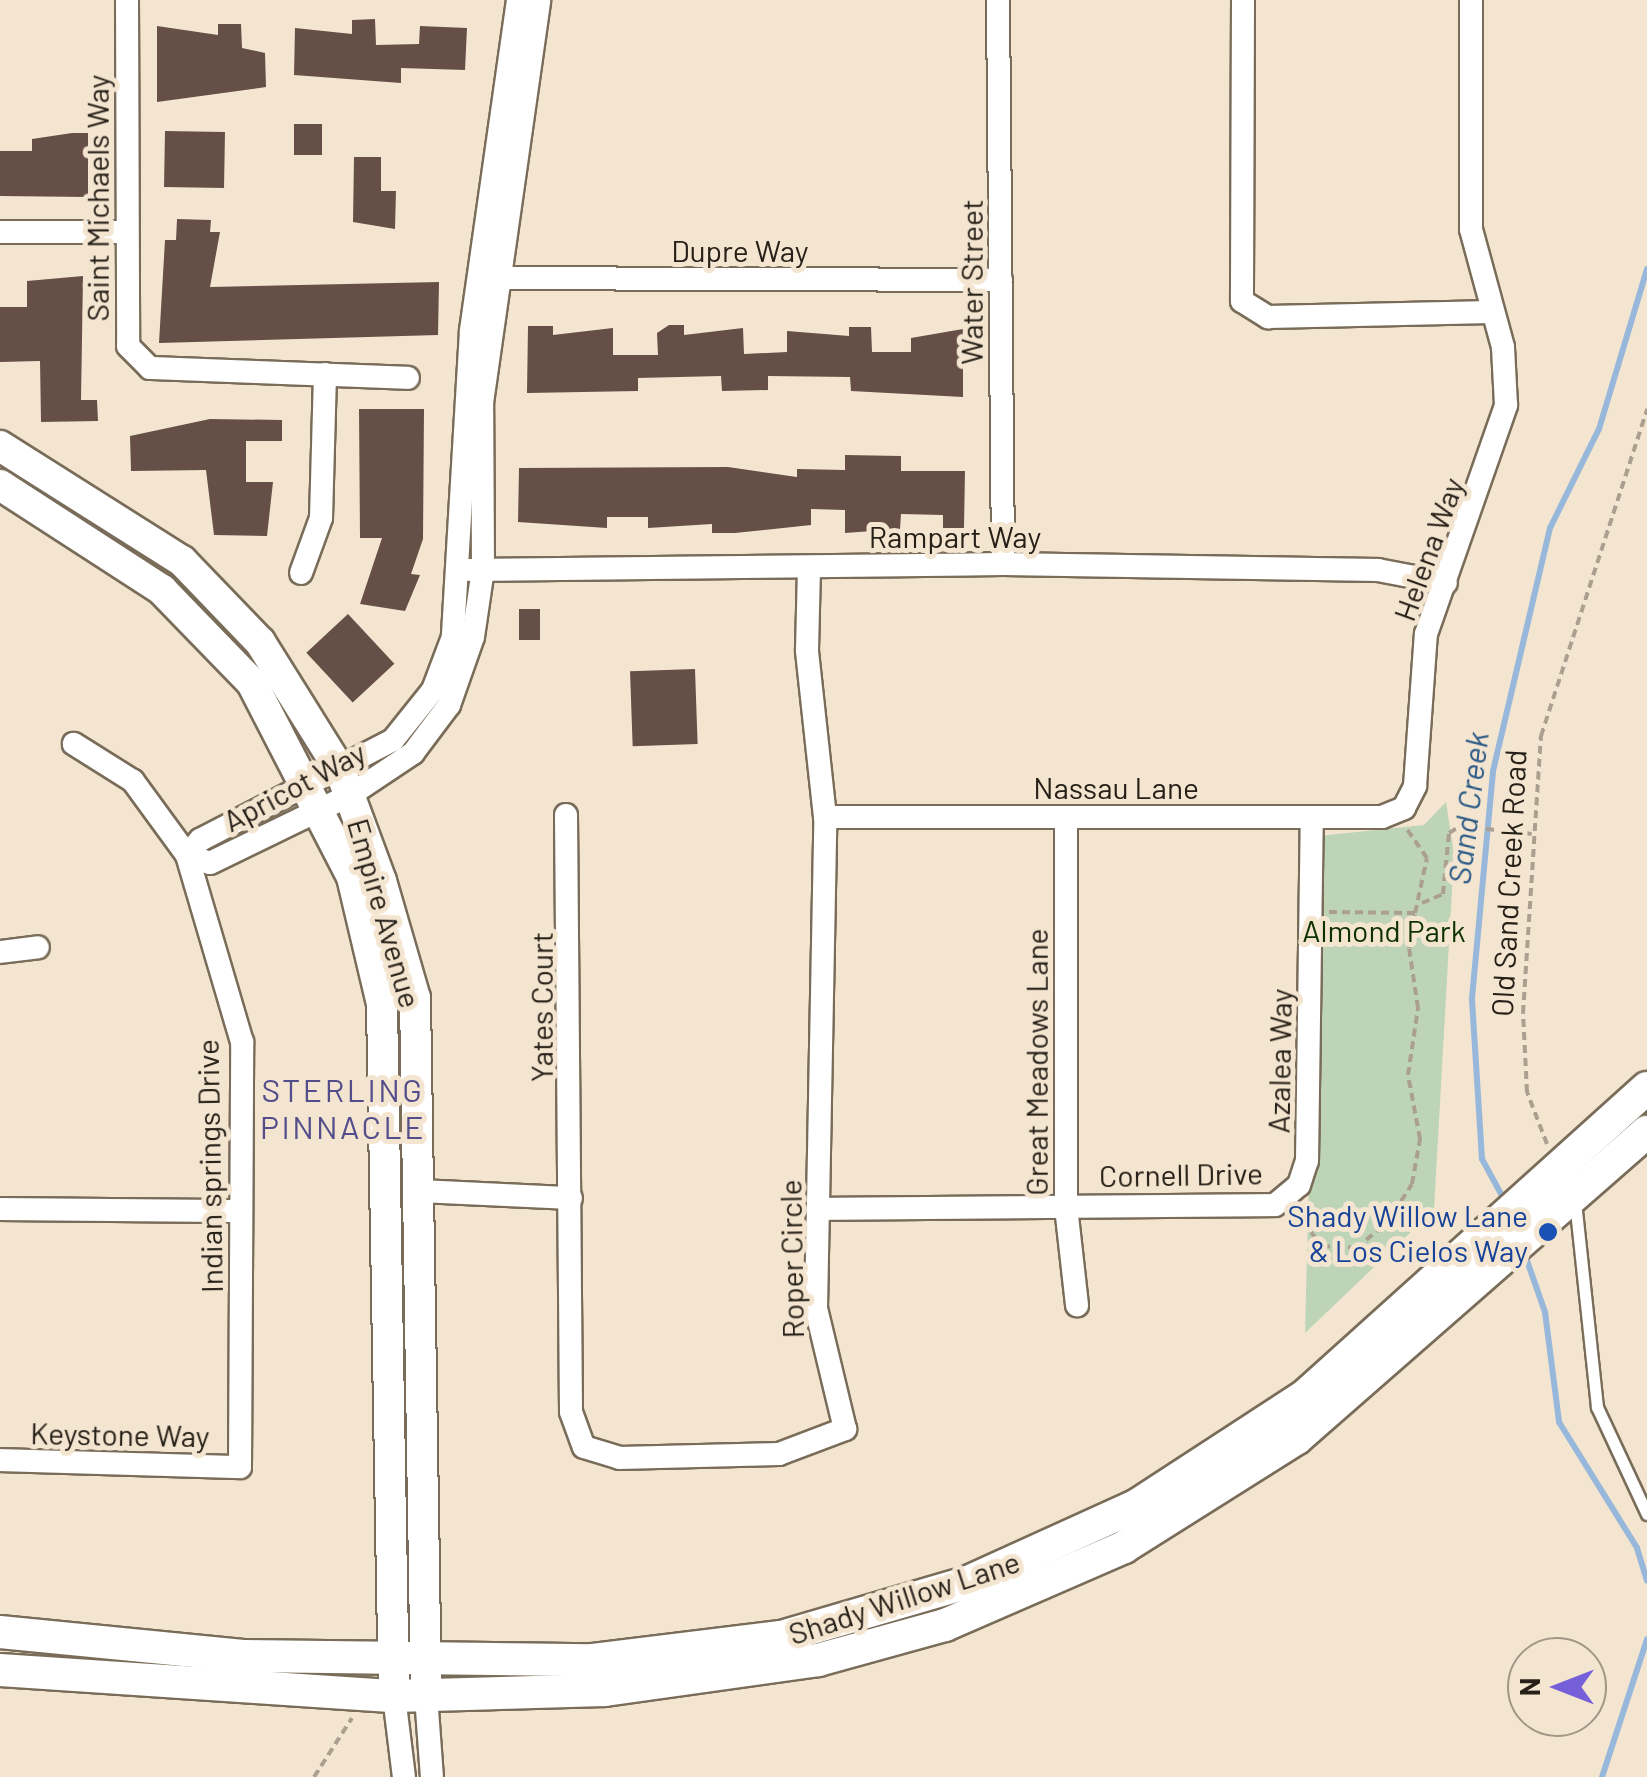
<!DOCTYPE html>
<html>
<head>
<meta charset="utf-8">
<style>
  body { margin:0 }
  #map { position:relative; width:1647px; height:1777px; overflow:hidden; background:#f4e5d0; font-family:Barlow,sans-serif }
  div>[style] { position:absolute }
  .green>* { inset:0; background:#bed4b7 }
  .stream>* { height:6px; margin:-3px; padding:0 3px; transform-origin:3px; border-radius:3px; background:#98b8db }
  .building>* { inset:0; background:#654f47; transform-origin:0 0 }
  .path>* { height:4px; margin-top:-2px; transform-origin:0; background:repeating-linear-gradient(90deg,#ab9f8f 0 8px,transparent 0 13px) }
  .roads { filter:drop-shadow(2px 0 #796c59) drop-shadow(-2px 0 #796c59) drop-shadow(0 2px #796c59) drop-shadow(0 -2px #796c59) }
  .service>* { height:11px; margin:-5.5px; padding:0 5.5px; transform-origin:5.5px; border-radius:5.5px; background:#fff }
  .minor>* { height:22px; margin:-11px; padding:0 11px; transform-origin:11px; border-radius:11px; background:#fff }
  .tertiary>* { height:30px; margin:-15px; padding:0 15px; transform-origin:15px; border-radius:15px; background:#fff }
  .secondary>* { height:32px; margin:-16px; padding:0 16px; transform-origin:16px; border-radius:16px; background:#fff }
  .dots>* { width:28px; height:28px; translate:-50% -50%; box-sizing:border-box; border:5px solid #f4e5d0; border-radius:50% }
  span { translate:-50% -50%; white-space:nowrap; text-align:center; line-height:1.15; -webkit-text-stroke:10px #f4e5d0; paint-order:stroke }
  .street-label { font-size:30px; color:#262018 }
  .park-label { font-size:30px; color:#0d3200 }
  .transit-label { font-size:30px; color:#164399 }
  .right { translate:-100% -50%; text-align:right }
  .water-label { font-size:32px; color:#2c5a87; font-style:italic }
  .neighbourhood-label { font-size:32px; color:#544d8c; letter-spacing:2.5px }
  .north { position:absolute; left:1507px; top:1637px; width:100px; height:100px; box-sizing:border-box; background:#f4e5d0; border:2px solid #a29686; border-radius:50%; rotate:270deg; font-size:28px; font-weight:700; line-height:40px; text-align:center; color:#262018 }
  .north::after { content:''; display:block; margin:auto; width:35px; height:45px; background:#7560da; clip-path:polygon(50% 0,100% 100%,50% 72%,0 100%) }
</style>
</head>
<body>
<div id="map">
  <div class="green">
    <div style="clip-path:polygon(1446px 802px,1454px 854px,1434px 1210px,1305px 1333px,1318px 836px,1424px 825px)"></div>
  </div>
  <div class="stream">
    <div style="left:1506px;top:1203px;width:50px;rotate:-118.6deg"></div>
    <div style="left:1482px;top:1159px;width:161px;rotate:-93.6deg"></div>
    <div style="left:1472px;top:998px;width:228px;rotate:-84.7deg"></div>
    <div style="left:1493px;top:771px;width:250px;rotate:-76.8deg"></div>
    <div style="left:1550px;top:528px;width:110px;rotate:-63.7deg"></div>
    <div style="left:1599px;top:429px;width:167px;rotate:-73.3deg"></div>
    <div style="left:1524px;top:1252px;width:64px;rotate:70.7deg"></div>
    <div style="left:1545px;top:1312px;width:111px;rotate:82.7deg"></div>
    <div style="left:1559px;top:1422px;width:148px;rotate:58.2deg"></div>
    <div style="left:1637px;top:1548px;width:34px;rotate:73deg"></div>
    <div style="left:1602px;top:1777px;width:145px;rotate:-71.9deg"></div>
  </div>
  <div class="building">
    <div style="clip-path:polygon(375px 19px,376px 45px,419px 44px,420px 26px,467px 28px,465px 70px,401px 68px,401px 83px,294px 75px,295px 28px,352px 34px,352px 20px)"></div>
    <div style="clip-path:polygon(218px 24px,241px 24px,242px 48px,265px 53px,266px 87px,157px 102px,157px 26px,218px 35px)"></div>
    <div style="left:322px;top:124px;width:31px;height:28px;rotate:90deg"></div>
    <div style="left:165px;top:131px;width:60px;height:56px;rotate:1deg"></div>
    <div style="clip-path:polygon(72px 133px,88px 133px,88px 197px,0 196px,0 151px,32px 151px,32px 139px)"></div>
    <div style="clip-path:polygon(354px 157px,381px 157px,381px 191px,396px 191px,395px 229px,353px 222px)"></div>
    <div style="clip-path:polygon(177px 219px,211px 220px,210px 232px,220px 232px,210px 287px,439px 282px,438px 335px,159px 343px,165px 240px,176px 240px)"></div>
    <div style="clip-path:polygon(83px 276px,81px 400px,97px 400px,98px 421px,41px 422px,40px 361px,0 362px,0 307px,27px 307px,27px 281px)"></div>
    <div style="clip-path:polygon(669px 325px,684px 325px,684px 335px,743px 328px,744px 354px,787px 352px,787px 331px,849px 336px,849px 327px,871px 327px,872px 352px,911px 352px,911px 338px,963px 329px,963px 397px,851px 391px,850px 377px,768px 376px,768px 390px,722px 391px,721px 376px,638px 378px,638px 391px,527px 393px,528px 326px,553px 326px,553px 335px,613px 328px,613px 355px,658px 355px,657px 333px)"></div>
    <div style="clip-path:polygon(359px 409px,424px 409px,423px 539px,411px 574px,420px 575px,405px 611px,360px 604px,382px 538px,360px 538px)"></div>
    <div style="clip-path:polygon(210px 419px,282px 420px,282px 441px,246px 441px,246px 482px,273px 482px,267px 536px,214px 535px,206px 470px,131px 471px,130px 436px)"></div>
    <div style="clip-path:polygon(845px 455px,901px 456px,901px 471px,965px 471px,964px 528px,943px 528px,943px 515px,901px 514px,900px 529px,845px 533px,845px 510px,811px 509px,811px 525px,735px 533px,712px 533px,712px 524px,648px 528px,648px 517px,607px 517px,607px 528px,518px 522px,519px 468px,728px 467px,797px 477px,797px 469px,845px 470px)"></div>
    <div style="left:519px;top:609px;width:21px;height:31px"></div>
    <div style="left:348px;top:614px;width:68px;height:57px;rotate:47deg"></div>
    <div style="left:695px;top:669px;width:75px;height:65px;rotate:88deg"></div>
  </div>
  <div class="path">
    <div style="left:1422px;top:903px;width:23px;rotate:-23deg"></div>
    <div style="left:1443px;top:894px;width:61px;rotate:-84.4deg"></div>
    <div style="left:1449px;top:833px;width:13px;rotate:-32deg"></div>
    <div style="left:1460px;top:826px;width:72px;rotate:6.3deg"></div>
    <div style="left:1329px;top:912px;width:86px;rotate:0.7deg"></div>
    <div style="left:1415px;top:913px;width:56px;rotate:-77.7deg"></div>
    <div style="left:1427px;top:858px;width:37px;rotate:-125deg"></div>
    <div style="left:1547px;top:1144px;width:56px;rotate:-111deg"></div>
    <div style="left:1527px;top:1092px;width:79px;rotate:-92.9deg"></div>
    <div style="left:1523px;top:1013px;width:278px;rotate:-86.3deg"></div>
    <div style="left:1541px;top:736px;width:344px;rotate:-72deg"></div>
    <div style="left:1295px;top:1212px;width:43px;rotate:51.5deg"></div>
    <div style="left:1322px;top:1246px;width:34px;rotate:3deg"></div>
    <div style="left:1356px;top:1248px;width:40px;rotate:-39deg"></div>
    <div style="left:1387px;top:1223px;width:46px;rotate:-57.3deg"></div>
    <div style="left:1412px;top:1184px;width:46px;rotate:-79.9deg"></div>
    <div style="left:1420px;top:1139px;width:65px;rotate:-100.6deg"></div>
    <div style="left:1408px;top:1075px;width:68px;rotate:-81.5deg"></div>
    <div style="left:1418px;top:1008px;width:61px;rotate:-98.5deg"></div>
    <div style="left:1409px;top:948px;width:36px;rotate:-80deg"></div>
    <div style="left:314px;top:1777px;width:70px;rotate:-57.2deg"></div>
  </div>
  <div class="roads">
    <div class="service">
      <div style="left:1575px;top:1201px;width:207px;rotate:83.9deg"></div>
      <div style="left:1597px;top:1407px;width:118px;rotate:65deg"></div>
    </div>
    <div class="minor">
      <div style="left:127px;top:0;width:346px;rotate:89.8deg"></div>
      <div style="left:128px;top:346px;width:31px;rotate:45deg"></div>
      <div style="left:150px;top:368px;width:258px;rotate:2.2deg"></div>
      <div style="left:518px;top:0;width:334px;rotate:98.1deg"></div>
      <div style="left:471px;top:331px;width:307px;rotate:93.4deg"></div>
      <div style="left:453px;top:637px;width:57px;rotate:110.7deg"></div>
      <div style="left:433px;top:690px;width:64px;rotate:128.7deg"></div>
      <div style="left:393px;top:740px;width:217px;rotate:152.6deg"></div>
      <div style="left:200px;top:840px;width:20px;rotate:131deg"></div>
      <div style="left:187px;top:855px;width:24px;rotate:19deg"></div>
      <div style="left:210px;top:863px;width:156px;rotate:-25.9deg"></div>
      <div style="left:350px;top:795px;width:76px;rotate:-33.7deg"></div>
      <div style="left:413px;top:753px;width:60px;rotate:-53.1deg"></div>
      <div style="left:449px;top:705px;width:72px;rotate:-70.6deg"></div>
      <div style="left:473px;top:637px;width:69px;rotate:-81.6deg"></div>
      <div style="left:483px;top:569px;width:166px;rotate:-90.3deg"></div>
      <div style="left:482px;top:403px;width:407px;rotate:-81.9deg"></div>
      <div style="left:998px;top:0;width:564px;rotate:89.49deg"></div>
      <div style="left:1243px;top:0;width:301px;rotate:90.2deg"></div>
      <div style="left:1242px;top:301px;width:31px;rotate:32deg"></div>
      <div style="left:1268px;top:317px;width:224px;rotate:-1.3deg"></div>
      <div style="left:0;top:232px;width:127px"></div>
      <div style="left:484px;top:278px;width:517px;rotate:0.22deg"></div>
      <div style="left:470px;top:570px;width:533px;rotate:-0.64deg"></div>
      <div style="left:1003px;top:564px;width:375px;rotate:0.9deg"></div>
      <div style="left:1378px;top:570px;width:69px;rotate:10.8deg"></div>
      <div style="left:301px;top:573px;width:59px;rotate:-70deg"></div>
      <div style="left:321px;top:518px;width:144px;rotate:-88.4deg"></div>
      <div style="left:566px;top:815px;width:597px;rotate:89.52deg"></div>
      <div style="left:571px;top:1412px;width:37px;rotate:70deg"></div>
      <div style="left:584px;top:1447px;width:37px;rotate:17deg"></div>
      <div style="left:619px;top:1458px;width:160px;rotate:-1.4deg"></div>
      <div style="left:779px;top:1454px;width:71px;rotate:-20.7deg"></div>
      <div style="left:845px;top:1429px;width:124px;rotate:-103.5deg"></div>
      <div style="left:816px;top:1308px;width:491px;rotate:-88.9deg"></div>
      <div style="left:825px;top:817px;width:168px;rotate:-96.2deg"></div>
      <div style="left:807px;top:650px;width:83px;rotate:-88.6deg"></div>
      <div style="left:825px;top:817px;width:557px"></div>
      <div style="left:1382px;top:817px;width:24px;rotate:-22deg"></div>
      <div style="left:1404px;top:808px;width:25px;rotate:-63deg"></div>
      <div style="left:1415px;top:786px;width:152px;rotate:-85.9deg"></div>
      <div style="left:1426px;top:634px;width:243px;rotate:-70.7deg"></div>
      <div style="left:1506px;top:405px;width:58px;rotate:-93deg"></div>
      <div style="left:1503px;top:347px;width:122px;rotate:-105.2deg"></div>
      <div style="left:1471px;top:229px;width:229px;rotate:-90deg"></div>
      <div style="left:1066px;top:817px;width:390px;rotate:90deg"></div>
      <div style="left:1066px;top:1207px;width:99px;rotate:83.6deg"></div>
      <div style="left:0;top:952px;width:38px;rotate:-7deg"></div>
      <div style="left:420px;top:1191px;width:151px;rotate:2.7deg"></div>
      <div style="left:0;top:1209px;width:241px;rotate:0.5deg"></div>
      <div style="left:819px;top:1209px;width:456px;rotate:-0.5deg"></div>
      <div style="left:1275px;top:1205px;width:31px;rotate:-40deg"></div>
      <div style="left:1299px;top:1185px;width:25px;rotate:-72deg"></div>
      <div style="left:1307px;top:1161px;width:344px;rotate:-89.2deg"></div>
      <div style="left:0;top:1460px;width:240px;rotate:1.7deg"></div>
      <div style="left:240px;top:1467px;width:425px;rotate:-89.7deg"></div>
      <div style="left:242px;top:1042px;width:195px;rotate:-106.4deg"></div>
      <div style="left:187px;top:855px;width:92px;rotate:-126.1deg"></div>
      <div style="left:133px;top:781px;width:70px;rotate:-147.9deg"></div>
      <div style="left:394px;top:1696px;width:82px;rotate:83deg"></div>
      <div style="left:426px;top:1696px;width:81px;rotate:85.8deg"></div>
    </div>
    <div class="tertiary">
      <div style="left:0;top:446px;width:215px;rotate:32.3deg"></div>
      <div style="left:182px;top:561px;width:112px;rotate:46.1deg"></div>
      <div style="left:260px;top:642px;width:151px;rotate:58deg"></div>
      <div style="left:340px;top:770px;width:118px;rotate:69.7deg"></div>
      <div style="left:381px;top:881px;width:122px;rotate:73.8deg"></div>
      <div style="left:415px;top:998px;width:698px;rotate:89.1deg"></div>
      <div style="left:0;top:485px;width:193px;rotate:32.9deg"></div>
      <div style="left:162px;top:590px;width:129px;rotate:45.9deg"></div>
      <div style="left:252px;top:683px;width:218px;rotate:62.7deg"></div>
      <div style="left:352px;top:877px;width:130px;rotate:76.7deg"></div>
      <div style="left:382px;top:1004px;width:692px;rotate:89.01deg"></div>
    </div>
    <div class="secondary">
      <div style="left:0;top:1632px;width:244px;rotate:5.6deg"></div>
      <div style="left:243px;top:1656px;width:350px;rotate:0.7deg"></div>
      <div style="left:593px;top:1660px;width:189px;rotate:-7deg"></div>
      <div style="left:781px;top:1637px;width:193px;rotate:-16.3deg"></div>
      <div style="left:966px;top:1583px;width:187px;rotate:-24.4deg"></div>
      <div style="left:1136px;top:1506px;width:203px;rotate:-33.1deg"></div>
      <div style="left:1306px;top:1395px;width:459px;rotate:-42deg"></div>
      <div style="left:0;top:1670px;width:395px;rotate:3.8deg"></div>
      <div style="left:394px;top:1696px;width:211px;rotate:-1.6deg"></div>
      <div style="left:605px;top:1690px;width:215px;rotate:-8deg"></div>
      <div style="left:818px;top:1660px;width:132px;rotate:-15.4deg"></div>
      <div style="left:945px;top:1625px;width:195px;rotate:-23.5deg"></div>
      <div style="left:1124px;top:1547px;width:204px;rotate:-32.2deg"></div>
      <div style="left:1297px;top:1438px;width:465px;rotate:-41.2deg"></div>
    </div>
  </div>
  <div class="dots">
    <div style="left:1548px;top:1232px;background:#1a4fb4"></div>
  </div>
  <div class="street-label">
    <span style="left:97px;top:198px;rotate:-90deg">Saint Michaels Way</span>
    <span style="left:740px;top:250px">Dupre Way</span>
    <span style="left:971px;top:282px;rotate:-90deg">Water Street</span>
    <span style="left:955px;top:536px">Rampart Way</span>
    <span style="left:1428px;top:549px;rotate:-70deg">Helena Way</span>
    <span style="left:294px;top:786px;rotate:-28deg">Apricot Way</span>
    <span style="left:1116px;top:787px">Nassau Lane</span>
    <span style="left:1508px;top:883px;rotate:-87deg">Old Sand Creek Road</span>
    <span style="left:385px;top:913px;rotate:74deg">Empire Avenue</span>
    <span style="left:541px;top:1007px;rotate:-90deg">Yates Court</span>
    <span style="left:1279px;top:1061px;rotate:-89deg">Azalea Way</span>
    <span style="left:1036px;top:1062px;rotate:-90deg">Great Meadows Lane</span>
    <span style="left:209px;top:1166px;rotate:-91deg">Indian springs Drive</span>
    <span style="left:1181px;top:1174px;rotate:-1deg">Cornell Drive</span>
    <span style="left:791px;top:1259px;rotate:-91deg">Roper Circle</span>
    <span style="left:120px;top:1434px;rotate:1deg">Keystone Way</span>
    <span style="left:904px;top:1597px;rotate:-18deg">Shady Willow Lane</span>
  </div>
  <div class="park-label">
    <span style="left:1384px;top:930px">Almond Park</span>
  </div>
  <div class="transit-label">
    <span class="right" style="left:1528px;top:1232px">Shady Willow Lane<br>&amp; Los Cielos Way</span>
  </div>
  <div class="water-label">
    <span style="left:1467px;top:808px;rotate:-83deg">Sand Creek</span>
  </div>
  <div class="neighbourhood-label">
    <span style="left:343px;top:1108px">STERLING<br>PINNACLE</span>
  </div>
  <div class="north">N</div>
</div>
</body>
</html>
